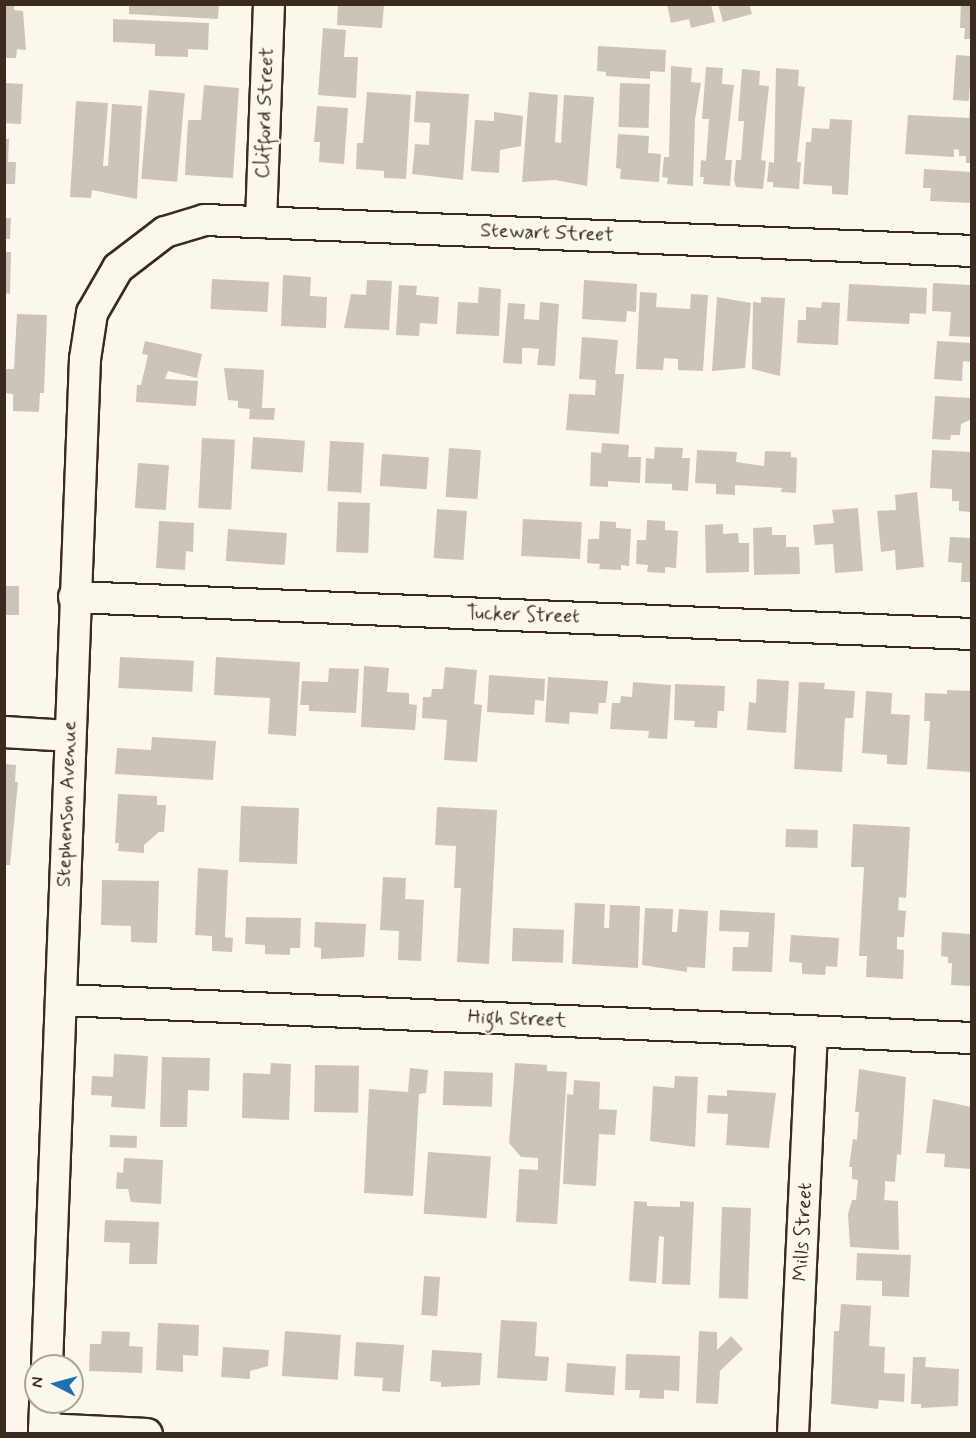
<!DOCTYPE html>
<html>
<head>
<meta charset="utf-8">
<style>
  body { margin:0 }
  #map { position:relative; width:976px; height:1438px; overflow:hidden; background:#fbf7ec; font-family:Mynerve,sans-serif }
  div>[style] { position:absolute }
  .building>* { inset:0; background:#ccc4b9; transform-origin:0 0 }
  .roads { filter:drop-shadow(2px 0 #3b2a1e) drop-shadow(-2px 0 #3b2a1e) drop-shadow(0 2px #3b2a1e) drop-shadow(0 -2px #3b2a1e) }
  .minor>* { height:30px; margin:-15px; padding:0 15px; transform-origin:15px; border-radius:15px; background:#fbf7ec }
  span { translate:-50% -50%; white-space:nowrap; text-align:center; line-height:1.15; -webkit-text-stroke:4.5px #fbf7ec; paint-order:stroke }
  .street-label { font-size:20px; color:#3b2a1e }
  .frame { position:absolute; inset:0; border:6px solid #3b2a1e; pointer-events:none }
  .north { position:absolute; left:24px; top:1354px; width:60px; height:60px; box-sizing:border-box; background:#fbf7ec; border:2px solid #aea59a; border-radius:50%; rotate:276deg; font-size:16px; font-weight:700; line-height:24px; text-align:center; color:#3b2a1e }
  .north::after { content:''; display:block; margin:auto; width:21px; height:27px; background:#1f6fb2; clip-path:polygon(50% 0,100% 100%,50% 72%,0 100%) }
</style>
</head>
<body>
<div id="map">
  <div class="building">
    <div style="clip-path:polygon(4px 4px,14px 4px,14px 10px,23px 11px,26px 50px,17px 49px,16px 58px,4px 58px)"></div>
    <div style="clip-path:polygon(129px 4px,219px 4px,218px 19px,129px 14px)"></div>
    <div style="clip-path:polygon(338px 4px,384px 4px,382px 28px,337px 25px)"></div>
    <div style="clip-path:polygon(667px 4px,711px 4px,715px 22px,691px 28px,689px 19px,671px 23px)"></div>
    <div style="clip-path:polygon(718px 4px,749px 4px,752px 14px,723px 22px)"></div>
    <div style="clip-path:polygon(961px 4px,972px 4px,972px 39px,964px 39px,965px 28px,960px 28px)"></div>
    <div style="clip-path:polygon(113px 19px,209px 23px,208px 50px,188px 49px,188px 57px,155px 56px,155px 44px,113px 42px)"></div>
    <div style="clip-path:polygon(323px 28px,346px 30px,344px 57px,358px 57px,356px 98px,318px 95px)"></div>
    <div style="clip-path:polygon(598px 46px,666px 50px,665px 72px,650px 71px,650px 79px,606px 76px,606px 72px,597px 71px)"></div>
    <div style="left:956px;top:55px;width:16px;height:45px;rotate:4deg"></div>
    <div style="clip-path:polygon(671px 66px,692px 68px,691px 82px,701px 83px,695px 119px,693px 186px,667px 184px,668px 178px,662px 177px,664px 157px,669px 157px)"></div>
    <div style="clip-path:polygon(706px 67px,723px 68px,722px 84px,734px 85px,725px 160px,732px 160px,730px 186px,703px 184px,704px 177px,700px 177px,701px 160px,706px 161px,709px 119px,702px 119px)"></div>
    <div style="clip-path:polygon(776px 68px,799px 70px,798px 86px,805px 87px,797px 162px,801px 162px,799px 189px,773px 187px,773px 182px,767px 182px,769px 162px,774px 163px)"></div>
    <div style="clip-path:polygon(742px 69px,760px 71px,759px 85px,769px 86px,761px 160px,766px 161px,763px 189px,736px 187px,734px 180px,736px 160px,741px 160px,744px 121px,738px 121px)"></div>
    <div style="left:4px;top:83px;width:19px;height:40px;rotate:3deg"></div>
    <div style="left:620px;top:83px;width:30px;height:44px;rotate:2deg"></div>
    <div style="clip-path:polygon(204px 85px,239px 88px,233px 178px,185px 175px,188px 120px,201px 120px)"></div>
    <div style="left:149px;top:90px;width:36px;height:89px;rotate:5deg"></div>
    <div style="clip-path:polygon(416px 91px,469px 94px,463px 180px,412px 174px,415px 144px,429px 145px,430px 123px,414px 122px)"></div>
    <div style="clip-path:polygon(367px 92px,411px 95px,406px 179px,384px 178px,384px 171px,356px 169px,357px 143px,363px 143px)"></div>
    <div style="clip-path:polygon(529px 92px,558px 95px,555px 142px,561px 143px,564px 95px,594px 97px,587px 186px,555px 180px,522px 182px)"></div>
    <div style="clip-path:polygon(76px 101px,108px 103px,103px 166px,108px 166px,112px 104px,142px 106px,137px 199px,92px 190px,91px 198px,70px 197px)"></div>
    <div style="clip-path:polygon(317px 106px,348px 108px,344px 164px,319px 162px,320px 142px,314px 142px)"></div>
    <div style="clip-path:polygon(970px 106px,972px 163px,966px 163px,966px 156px,959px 156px,959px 150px,954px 149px,954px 157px,905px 154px,908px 115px,969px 118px)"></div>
    <div style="clip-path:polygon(494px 112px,523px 116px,521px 146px,500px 150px,499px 173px,471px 171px,475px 120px,494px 121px)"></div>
    <div style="clip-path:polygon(830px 119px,852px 120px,848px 195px,832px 194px,832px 186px,803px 184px,806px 142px,811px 142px,812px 128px,829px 129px)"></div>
    <div style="clip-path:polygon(618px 134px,649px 136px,648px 153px,661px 154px,659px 182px,620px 179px,621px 169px,616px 168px)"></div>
    <div style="clip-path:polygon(5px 139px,9px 139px,8px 162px,16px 162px,15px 184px,5px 184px)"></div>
    <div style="clip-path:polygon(924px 169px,972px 172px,972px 203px,930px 201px,931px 188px,923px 188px)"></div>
    <div style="clip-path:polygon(4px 218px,11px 218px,10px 239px,4px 239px)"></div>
    <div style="clip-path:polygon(5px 252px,11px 252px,10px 294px,5px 293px)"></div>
    <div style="clip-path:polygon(283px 275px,311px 277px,310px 296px,327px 297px,326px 328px,281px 326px)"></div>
    <div style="left:212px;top:279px;width:57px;height:30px;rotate:3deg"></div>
    <div style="clip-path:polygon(367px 280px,392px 281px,389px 330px,344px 328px,351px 294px,366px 295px)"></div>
    <div style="clip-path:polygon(584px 280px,637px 284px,636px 312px,627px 311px,626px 322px,582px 319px)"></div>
    <div style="clip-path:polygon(933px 283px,972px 285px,972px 337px,949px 336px,951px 312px,932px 311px)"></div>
    <div style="clip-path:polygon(849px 284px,927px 288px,926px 314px,910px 313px,909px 324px,847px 321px)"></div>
    <div style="clip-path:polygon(399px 285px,417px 286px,416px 295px,439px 297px,437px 324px,420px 323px,419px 336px,396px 335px)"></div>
    <div style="clip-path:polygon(479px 287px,501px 289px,499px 336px,456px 334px,458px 302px,478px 303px)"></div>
    <div style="clip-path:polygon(640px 292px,657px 293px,656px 307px,690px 309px,691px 294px,708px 295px,703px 371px,678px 370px,678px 359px,664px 358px,663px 370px,636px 369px)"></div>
    <div style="clip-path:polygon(717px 297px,751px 303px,745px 368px,712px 371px)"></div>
    <div style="clip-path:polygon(761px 297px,785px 298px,780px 376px,752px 369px,753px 302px,761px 303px)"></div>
    <div style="clip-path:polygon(540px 302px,559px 304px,555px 366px,537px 365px,539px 349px,529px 348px,522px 348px,522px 364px,503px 363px,508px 303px,525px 304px,524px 319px,539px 320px)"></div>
    <div style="clip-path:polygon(822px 302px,840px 303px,838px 345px,797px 343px,798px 320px,806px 320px,806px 307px,821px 308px)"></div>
    <div style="clip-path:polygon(17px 314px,47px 315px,44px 393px,40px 393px,39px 412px,13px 411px,13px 394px,4px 393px,4px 369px,14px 369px)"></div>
    <div style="clip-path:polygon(582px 337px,618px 340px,615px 374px,624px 374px,619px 434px,566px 430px,569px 394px,595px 395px,596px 380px,579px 379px)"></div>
    <div style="clip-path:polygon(145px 341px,202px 354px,197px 378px,168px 371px,165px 379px,198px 381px,196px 406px,136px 402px,137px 385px,141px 385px,148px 355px,142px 354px)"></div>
    <div style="clip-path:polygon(937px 341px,972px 343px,972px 362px,963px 361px,962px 381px,934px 379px)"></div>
    <div style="clip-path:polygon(224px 368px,264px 370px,262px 408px,275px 408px,274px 420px,249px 419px,250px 409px,238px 408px,238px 401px,228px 400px)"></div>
    <div style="clip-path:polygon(935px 396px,972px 398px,972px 419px,961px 424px,960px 435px,951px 435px,950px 440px,932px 439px)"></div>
    <div style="left:253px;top:437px;width:52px;height:32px;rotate:4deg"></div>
    <div style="left:202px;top:438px;width:33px;height:70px;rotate:3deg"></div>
    <div style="left:330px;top:441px;width:34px;height:50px;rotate:3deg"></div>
    <div style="clip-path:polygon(602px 443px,629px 445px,628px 457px,641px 457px,640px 483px,608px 481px,608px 487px,590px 486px,591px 452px,601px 453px)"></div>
    <div style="clip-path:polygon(655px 447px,683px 448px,682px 458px,690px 458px,688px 491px,672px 490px,672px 484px,645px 483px,646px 458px,654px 459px)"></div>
    <div style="left:449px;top:448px;width:32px;height:49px;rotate:4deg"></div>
    <div style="clip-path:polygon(697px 450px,737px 452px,736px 462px,764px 466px,765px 451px,791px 452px,791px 457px,797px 458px,796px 493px,781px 492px,782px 488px,735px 485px,735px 495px,716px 494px,716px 484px,695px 483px)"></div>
    <div style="clip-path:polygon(932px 450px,972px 452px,972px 512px,959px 511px,959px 501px,952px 501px,952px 489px,930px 488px)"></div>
    <div style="left:382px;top:454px;width:47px;height:32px;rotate:4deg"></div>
    <div style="left:138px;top:463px;width:31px;height:45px;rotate:4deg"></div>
    <div style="clip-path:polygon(917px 492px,924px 567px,896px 570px,895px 550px,881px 552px,877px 511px,896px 510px,895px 495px)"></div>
    <div style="left:338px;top:502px;width:32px;height:50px;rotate:2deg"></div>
    <div style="clip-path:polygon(858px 508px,863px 571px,835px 573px,833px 544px,815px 545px,813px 525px,834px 523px,832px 510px)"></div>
    <div style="left:437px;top:509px;width:30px;height:49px;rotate:4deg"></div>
    <div style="left:523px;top:519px;width:59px;height:37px;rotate:3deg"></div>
    <div style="clip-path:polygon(647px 520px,665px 521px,665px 530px,678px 531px,676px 568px,665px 567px,665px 573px,647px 572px,648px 565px,636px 564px,637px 540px,646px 540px)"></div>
    <div style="clip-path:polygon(159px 521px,194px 523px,193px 552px,186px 551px,185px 570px,156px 568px)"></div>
    <div style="clip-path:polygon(600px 521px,616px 522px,616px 528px,631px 529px,629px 566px,621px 565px,621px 570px,599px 569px,600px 564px,587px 563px,588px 539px,599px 539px)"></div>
    <div style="clip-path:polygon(723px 524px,723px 534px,738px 533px,739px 543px,749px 543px,749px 572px,706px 573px,705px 525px)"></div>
    <div style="clip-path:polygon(772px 527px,772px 535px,786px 535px,786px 547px,799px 547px,800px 574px,754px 575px,753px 528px)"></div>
    <div style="left:228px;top:529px;width:59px;height:32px;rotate:4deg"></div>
    <div style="clip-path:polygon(950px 537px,972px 538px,972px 582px,961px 582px,962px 563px,948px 562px)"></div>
    <div style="left:4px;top:586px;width:15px;height:29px"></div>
    <div style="left:120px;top:657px;width:74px;height:31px;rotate:3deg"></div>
    <div style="clip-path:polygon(216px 657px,300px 662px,296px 736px,268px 734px,270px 698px,214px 695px)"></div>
    <div style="clip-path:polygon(364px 666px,389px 668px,387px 692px,409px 693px,409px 704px,417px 705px,415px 730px,361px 727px)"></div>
    <div style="clip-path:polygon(445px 667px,477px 670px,474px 704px,482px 705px,477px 762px,444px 760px,447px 720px,422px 718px,423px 697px,431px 697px,432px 689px,443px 689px)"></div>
    <div style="clip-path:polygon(329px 668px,359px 669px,356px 713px,309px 711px,309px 705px,300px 705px,302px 681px,328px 682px)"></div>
    <div style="clip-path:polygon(489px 675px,545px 679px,544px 701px,535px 700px,534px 715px,487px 712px)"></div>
    <div style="clip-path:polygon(548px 677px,608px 681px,606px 703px,599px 703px,598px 714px,570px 712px,569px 724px,545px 722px)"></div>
    <div style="clip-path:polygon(757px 679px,789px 681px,786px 733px,747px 730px,749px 702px,756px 703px)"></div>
    <div style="clip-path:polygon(633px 682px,671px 685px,667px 739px,648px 738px,649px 731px,610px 729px,612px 703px,620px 703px,621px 696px,632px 697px)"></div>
    <div style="clip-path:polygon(799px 682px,825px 683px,824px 689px,855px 691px,853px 718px,845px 718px,842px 772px,794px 769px)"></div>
    <div style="clip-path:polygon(675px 684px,725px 686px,724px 711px,718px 711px,717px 728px,694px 727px,695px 721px,674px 720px)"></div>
    <div style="clip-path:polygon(947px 690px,972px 691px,972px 772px,927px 769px,930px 721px,924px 721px,925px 693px,947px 694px)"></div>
    <div style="clip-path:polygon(866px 691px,892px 693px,891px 714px,910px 715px,907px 765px,887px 764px,887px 755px,862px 753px)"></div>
    <div style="clip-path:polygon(152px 737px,216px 741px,213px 780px,115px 774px,117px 748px,151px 750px)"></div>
    <div style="clip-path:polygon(4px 764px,16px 765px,15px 782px,18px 782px,10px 865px,4px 865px)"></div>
    <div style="clip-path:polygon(118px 794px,157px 796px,157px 805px,166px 805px,164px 832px,159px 832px,144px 845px,144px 853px,118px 851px,119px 843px,115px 843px)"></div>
    <div style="left:241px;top:806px;width:58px;height:56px;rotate:2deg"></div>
    <div style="clip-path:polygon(437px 807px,497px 810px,489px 964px,457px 962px,461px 888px,454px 888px,456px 846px,435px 845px)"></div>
    <div style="clip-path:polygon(853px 824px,910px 827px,906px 898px,899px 897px,898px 910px,906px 911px,904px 937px,897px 937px,897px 949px,904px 950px,903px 979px,866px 977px,867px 956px,859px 956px,864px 867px,851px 867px)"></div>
    <div style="left:786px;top:829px;width:32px;height:18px;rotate:2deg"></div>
    <div style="clip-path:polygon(198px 868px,228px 870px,225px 937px,233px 938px,232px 952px,212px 951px,212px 936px,195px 935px)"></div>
    <div style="clip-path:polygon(383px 877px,406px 878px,405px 899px,424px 900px,421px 961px,398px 960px,399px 931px,380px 930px)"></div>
    <div style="clip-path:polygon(102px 880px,159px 881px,157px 943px,131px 942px,131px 926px,101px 925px)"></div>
    <div style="clip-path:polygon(575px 903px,605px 904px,604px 928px,609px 928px,610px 905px,640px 906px,638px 968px,572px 964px)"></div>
    <div style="clip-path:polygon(645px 908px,673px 909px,672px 932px,677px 932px,679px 909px,708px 911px,705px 968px,687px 967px,687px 972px,642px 965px)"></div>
    <div style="clip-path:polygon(720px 910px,775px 913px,772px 972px,732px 971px,733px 947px,748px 947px,749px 932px,719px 931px)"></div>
    <div style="clip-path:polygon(246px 917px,301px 918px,300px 948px,290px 948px,290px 955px,265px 954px,265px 945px,245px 944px)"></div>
    <div style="clip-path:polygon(315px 922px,366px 924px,364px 957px,321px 959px,321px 948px,314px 947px)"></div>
    <div style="left:513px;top:928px;width:51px;height:33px;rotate:2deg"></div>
    <div style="clip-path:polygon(942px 932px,972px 934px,972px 986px,951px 985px,952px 963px,948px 963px,948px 957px,941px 956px)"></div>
    <div style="clip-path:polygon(791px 935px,839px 938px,837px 967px,826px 966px,825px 975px,802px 974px,802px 963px,789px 962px)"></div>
    <div style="clip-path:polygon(114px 1054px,148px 1056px,145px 1109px,111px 1107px,112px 1096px,91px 1095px,92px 1076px,113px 1077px)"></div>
    <div style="clip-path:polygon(162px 1057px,210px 1058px,209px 1091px,188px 1090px,187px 1127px,160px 1127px)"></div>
    <div style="clip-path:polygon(271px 1063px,291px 1064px,289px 1120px,242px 1118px,243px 1073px,270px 1074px)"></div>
    <div style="clip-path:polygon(515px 1063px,547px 1065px,547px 1071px,567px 1072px,557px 1224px,516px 1222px,519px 1169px,538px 1170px,538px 1158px,521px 1157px,509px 1143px)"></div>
    <div style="left:315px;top:1065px;width:44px;height:47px;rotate:1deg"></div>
    <div style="clip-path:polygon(410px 1068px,428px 1070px,426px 1093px,419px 1094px,413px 1196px,364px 1193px,369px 1089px,408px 1092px)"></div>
    <div style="clip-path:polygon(859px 1069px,906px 1077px,901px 1155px,897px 1154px,895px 1182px,885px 1181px,885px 1190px,884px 1200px,898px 1201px,899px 1250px,850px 1247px,848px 1214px,852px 1200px,856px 1200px,858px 1180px,852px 1179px,852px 1167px,849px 1167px,853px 1139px,857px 1140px,859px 1112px,855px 1112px)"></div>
    <div style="left:444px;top:1071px;width:49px;height:34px;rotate:2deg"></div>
    <div style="clip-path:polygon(675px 1076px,698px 1077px,695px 1147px,650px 1141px,653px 1086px,674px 1088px)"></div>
    <div style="clip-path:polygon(574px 1080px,600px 1082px,599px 1109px,617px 1110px,615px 1135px,599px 1134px,596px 1186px,563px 1184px,567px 1094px,573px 1095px)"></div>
    <div style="clip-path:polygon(727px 1090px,776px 1093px,769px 1148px,726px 1145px,728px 1114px,707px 1113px,708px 1095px,727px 1096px)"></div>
    <div style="clip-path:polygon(933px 1099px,972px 1107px,972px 1169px,944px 1167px,945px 1154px,926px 1153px)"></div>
    <div style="left:110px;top:1135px;width:27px;height:12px;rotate:2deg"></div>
    <div style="left:428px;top:1152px;width:63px;height:62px;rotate:4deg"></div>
    <div style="clip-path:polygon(124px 1158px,163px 1160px,161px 1204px,131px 1202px,128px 1189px,116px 1189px,117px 1172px,123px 1173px)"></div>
    <div style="clip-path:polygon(634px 1201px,647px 1202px,647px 1206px,680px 1207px,680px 1201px,694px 1202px,690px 1285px,662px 1284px,664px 1237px,659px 1236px,656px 1283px,629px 1281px)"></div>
    <div style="left:722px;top:1207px;width:29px;height:91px;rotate:2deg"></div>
    <div style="clip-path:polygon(105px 1220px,159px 1222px,157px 1264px,129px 1264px,130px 1243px,104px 1242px)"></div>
    <div style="clip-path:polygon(857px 1253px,911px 1255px,909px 1297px,882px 1296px,882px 1281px,856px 1280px)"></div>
    <div style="left:424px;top:1276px;width:16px;height:39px;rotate:4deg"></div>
    <div style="clip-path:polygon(841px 1304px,871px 1306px,869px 1346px,885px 1347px,884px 1373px,905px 1374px,904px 1402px,879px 1400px,878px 1409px,831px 1404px,834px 1331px,839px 1331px)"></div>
    <div style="clip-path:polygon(501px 1320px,537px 1322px,535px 1356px,549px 1357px,547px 1381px,497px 1378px)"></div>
    <div style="clip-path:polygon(158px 1323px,199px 1325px,198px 1356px,183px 1355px,183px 1372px,156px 1370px)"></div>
    <div style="clip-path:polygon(102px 1331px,130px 1332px,129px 1346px,143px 1347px,142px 1373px,89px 1371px,90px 1344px,101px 1344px)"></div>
    <div style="left:285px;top:1331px;width:56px;height:45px;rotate:4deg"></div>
    <div style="clip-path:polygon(699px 1331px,717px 1332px,717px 1350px,731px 1336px,743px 1349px,720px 1371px,718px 1404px,696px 1403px)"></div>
    <div style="clip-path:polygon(356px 1342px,404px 1345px,400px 1392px,382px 1391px,383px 1378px,354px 1376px)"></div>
    <div style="clip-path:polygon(223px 1347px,269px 1350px,268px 1366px,250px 1371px,250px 1379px,221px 1377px)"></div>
    <div style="clip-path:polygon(432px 1350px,482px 1353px,480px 1385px,441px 1387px,441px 1382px,430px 1381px)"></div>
    <div style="clip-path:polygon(626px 1354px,680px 1356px,679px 1391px,664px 1390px,664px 1399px,639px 1398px,640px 1390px,625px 1390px)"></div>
    <div style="clip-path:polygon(913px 1357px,926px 1357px,925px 1367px,959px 1369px,958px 1406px,921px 1408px,921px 1404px,911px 1404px)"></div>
    <div style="left:567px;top:1363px;width:49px;height:29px;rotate:4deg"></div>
  </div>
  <div class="roads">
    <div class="minor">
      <div style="left:261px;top:222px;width:218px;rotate:-87.9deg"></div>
      <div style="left:74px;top:597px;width:899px;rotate:2.36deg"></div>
      <div style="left:4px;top:732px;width:65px;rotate:3.5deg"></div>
      <div style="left:62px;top:1000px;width:911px;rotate:2.39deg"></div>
      <div style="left:47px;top:1366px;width:1008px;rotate:-87.84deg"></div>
      <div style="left:85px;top:359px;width:47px;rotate:-81.3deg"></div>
      <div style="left:92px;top:313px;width:52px;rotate:-60deg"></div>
      <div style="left:118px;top:268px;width:59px;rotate:-37.5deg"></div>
      <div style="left:165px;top:232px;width:42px;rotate:-16.7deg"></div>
      <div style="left:205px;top:220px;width:768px;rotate:2.31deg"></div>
      <div style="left:44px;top:1429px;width:103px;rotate:2.8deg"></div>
      <div style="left:44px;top:1434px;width:32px;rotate:-88deg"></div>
      <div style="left:793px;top:1434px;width:403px;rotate:-87.3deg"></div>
    </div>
  </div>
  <div class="street-label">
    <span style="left:265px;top:113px;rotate:-88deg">Clifford Street</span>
    <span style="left:547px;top:233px;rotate:2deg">Stewart Street</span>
    <span style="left:523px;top:615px;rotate:2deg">Tucker Street</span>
    <span style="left:67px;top:804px;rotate:-88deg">Stephenson Avenue</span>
    <span style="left:517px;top:1019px;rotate:2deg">High Street</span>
    <span style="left:803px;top:1232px;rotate:-87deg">Mills Street</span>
  </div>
  <div class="frame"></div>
  <div class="north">N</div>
</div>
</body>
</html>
